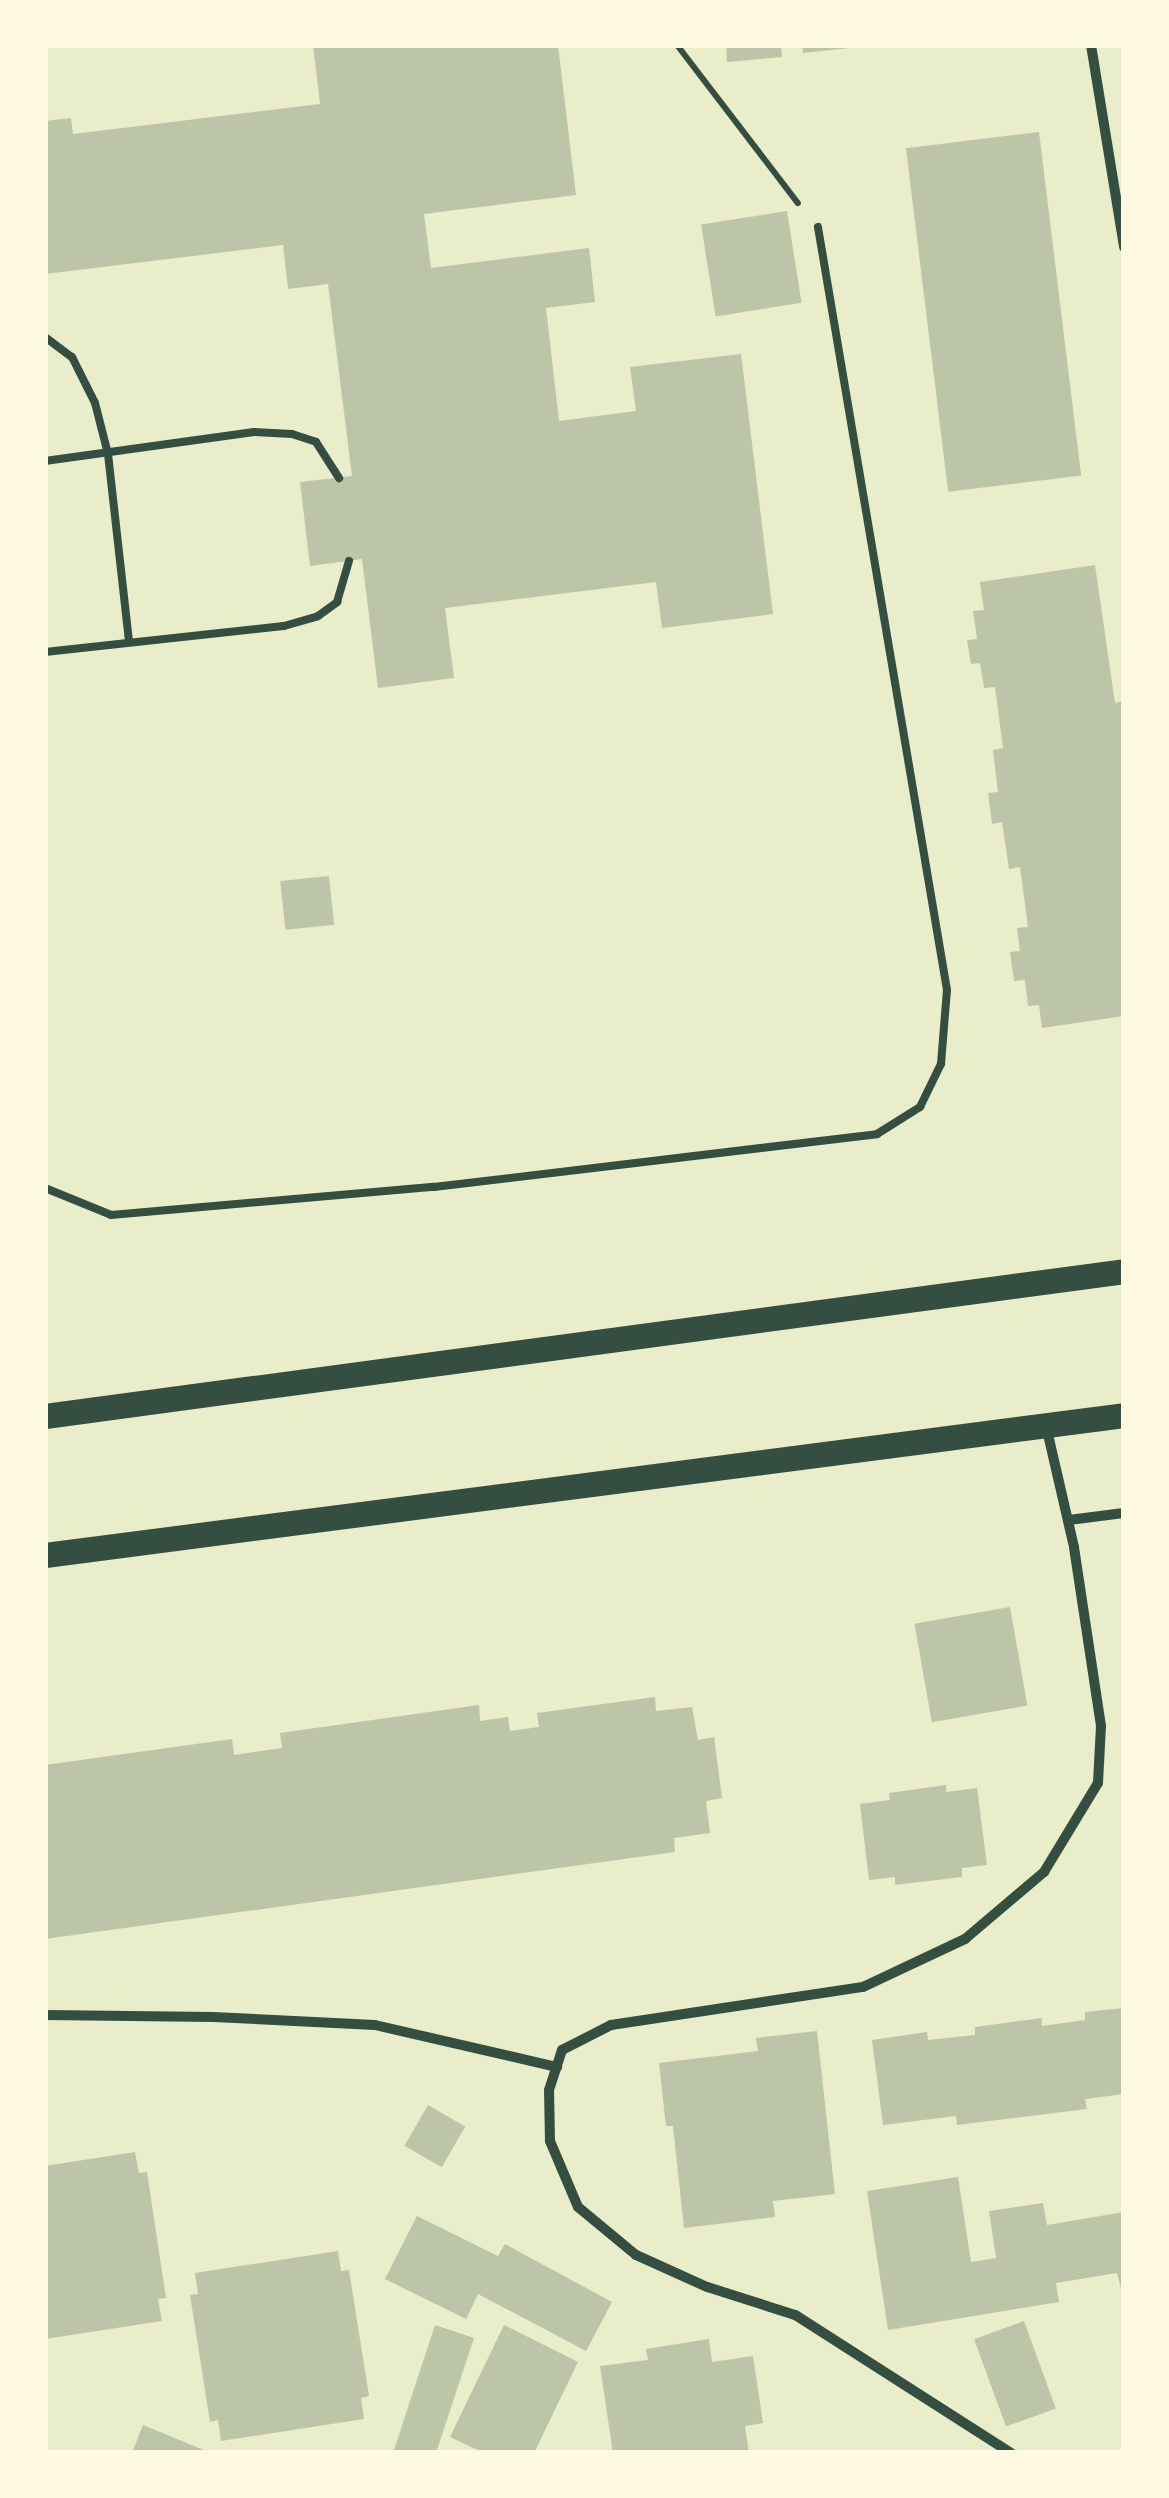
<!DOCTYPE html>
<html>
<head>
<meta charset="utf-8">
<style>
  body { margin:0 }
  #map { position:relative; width:1169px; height:2498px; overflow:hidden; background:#e9edc9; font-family:"Nunito Sans",sans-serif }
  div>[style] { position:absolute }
  .building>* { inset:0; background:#bcc5a7; transform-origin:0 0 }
  .path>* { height:6px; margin:-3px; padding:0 3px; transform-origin:3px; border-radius:3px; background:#344e41 }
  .service>* { height:8px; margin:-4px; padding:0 4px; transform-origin:4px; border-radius:4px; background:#344e41 }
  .minor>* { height:10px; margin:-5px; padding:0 5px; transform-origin:5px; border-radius:5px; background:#344e41 }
  .primary>* { height:25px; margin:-12.5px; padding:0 12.5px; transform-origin:12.5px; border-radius:12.5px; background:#344e41 }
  span { translate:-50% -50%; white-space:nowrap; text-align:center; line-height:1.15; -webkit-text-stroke:9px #fefae0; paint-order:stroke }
  .frame { position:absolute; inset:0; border:48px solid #fefae0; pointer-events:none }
</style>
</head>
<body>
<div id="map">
  <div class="building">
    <div style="clip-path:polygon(313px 45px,558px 45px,576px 195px,424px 214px,431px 268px,589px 248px,595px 302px,546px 308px,559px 421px,636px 411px,630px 367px,741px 354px,773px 614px,662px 628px,656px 582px,445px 608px,454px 678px,378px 688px,362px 559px,310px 566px,300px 482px,352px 476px,328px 284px,288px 289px,283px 245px,45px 274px,45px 121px,71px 118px,73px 134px,320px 104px)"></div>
    <div style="clip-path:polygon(726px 45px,781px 45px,782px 57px,727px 62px)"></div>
    <div style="clip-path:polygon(802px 45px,850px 45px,850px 48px,803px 53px)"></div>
    <div style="left:1039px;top:132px;width:346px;height:134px;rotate:83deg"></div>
    <div style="left:787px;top:211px;width:93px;height:87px;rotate:81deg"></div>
    <div style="clip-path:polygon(1095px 565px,1115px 703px,1123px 701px,1124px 710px,1124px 1016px,1042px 1028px,1039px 1005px,1028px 1006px,1025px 980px,1014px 981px,1010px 952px,1020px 951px,1017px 928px,1028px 927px,1020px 867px,1009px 869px,1002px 822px,992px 824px,988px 793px,998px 792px,993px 750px,1003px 748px,995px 687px,984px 688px,980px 663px,971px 664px,967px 640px,977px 639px,973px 611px,984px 610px,980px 582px)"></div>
    <div style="left:329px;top:876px;width:49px;height:49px;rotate:84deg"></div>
    <div style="left:1010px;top:1607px;width:100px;height:97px;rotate:80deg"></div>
    <div style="clip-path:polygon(655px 1697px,656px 1711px,692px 1707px,698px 1740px,714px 1737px,722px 1798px,706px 1801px,710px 1833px,674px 1838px,675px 1852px,45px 1939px,45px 1765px,232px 1739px,234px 1755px,282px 1748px,280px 1733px,479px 1705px,480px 1721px,508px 1717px,510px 1731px,539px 1727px,537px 1713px)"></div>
    <div style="clip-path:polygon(946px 1785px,946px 1792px,977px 1788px,987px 1865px,962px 1868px,962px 1877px,895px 1885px,895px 1877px,869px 1880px,860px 1804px,890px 1800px,889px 1793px)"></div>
    <div style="clip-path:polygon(1124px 2008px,1124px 2094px,1085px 2099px,1087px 2109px,957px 2125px,956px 2116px,883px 2125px,872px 2040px,927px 2032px,928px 2040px,975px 2035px,975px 2027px,1042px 2018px,1042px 2026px,1085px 2020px,1085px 2012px)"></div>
    <div style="clip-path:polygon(817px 2031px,835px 2194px,773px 2201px,775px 2217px,684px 2228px,673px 2126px,666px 2126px,659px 2063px,758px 2051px,756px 2038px)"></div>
    <div style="left:428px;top:2105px;width:43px;height:47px;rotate:30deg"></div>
    <div style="clip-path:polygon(135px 2152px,139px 2173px,147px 2172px,166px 2298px,158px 2299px,162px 2321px,45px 2339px,45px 2166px)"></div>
    <div style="clip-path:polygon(958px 2177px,971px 2262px,996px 2258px,989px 2211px,1043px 2203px,1047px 2225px,1124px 2212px,1124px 2300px,1117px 2273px,1056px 2283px,1059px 2302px,888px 2330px,867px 2191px)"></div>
    <div style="clip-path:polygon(417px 2216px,498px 2256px,505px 2244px,612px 2302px,586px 2351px,478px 2294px,466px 2319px,385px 2279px)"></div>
    <div style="clip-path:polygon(338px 2251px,341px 2271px,349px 2270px,369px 2396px,361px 2398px,364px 2419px,221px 2441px,218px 2420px,210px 2422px,190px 2295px,198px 2294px,195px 2273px)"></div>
    <div style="left:1024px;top:2321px;width:93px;height:53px;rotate:70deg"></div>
    <div style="clip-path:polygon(435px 2325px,474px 2338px,436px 2453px,401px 2453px,394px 2450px)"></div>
    <div style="clip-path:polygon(504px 2325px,578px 2362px,534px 2453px,484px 2453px,450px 2437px)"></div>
    <div style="clip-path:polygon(709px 2339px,712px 2362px,753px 2356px,763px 2423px,745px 2426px,749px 2453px,613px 2453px,600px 2366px,648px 2360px,646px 2349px)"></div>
    <div style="clip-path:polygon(143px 2425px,211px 2453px,132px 2453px)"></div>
  </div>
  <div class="path">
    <div style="left:677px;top:45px;width:199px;rotate:52.6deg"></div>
  </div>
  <div class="service">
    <div style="left:45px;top:337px;width:34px;rotate:37deg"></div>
    <div style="left:72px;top:357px;width:51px;rotate:63.4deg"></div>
    <div style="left:95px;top:403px;width:53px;rotate:75.7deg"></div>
    <div style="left:108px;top:454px;width:188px;rotate:83.6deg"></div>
    <div style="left:45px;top:461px;width:211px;rotate:-7.9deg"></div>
    <div style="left:254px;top:432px;width:38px;rotate:3deg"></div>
    <div style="left:292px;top:434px;width:25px;rotate:18deg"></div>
    <div style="left:316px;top:442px;width:43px;rotate:57.4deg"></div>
    <div style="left:45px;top:652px;width:240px;rotate:-6.2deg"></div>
    <div style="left:284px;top:626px;width:35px;rotate:-16deg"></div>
    <div style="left:318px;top:616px;width:24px;rotate:-36deg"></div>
    <div style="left:337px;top:602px;width:43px;rotate:-73.7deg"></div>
    <div style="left:45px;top:1188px;width:71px;rotate:22.2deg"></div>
    <div style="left:111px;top:1215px;width:324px;rotate:-5deg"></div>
    <div style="left:434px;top:1187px;width:446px;rotate:-6.8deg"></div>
    <div style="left:877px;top:1134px;width:51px;rotate:-32.1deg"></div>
    <div style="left:920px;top:1107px;width:48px;rotate:-64deg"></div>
    <div style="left:941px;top:1064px;width:74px;rotate:-85.4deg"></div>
    <div style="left:947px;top:990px;width:774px;rotate:-99.6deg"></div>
  </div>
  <div class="minor">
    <div style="left:1091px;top:45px;width:205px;rotate:80.7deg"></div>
    <div style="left:1069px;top:1520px;width:55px;rotate:-7.3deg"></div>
    <div style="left:45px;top:2015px;width:168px;rotate:0.7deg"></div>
    <div style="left:213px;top:2017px;width:162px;rotate:2.8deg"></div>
    <div style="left:375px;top:2025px;width:187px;rotate:13deg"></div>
    <div style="left:1011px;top:2453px;width:256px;rotate:-147.4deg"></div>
    <div style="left:795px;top:2315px;width:92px;rotate:-162.3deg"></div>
    <div style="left:707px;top:2287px;width:78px;rotate:-155.7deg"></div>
    <div style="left:636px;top:2255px;width:75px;rotate:-140.4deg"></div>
    <div style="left:578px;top:2207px;width:72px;rotate:-113deg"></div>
    <div style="left:550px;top:2141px;width:51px;rotate:-91.1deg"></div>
    <div style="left:549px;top:2090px;width:42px;rotate:-72deg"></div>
    <div style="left:562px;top:2050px;width:55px;rotate:-27deg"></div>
    <div style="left:611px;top:2025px;width:255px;rotate:-8.6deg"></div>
    <div style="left:863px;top:1987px;width:113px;rotate:-25.2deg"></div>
    <div style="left:965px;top:1939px;width:104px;rotate:-40.3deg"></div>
    <div style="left:1044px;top:1872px;width:104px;rotate:-58.8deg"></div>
    <div style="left:1098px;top:1783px;width:57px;rotate:-87deg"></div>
    <div style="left:1101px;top:1726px;width:181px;rotate:-98.6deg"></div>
    <div style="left:1074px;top:1547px;width:124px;rotate:-103deg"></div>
  </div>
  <div class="primary">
    <div style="left:45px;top:1416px;width:1089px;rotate:-7.65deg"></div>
    <div style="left:45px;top:1555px;width:1088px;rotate:-7.39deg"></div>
  </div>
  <div class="frame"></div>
</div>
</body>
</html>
